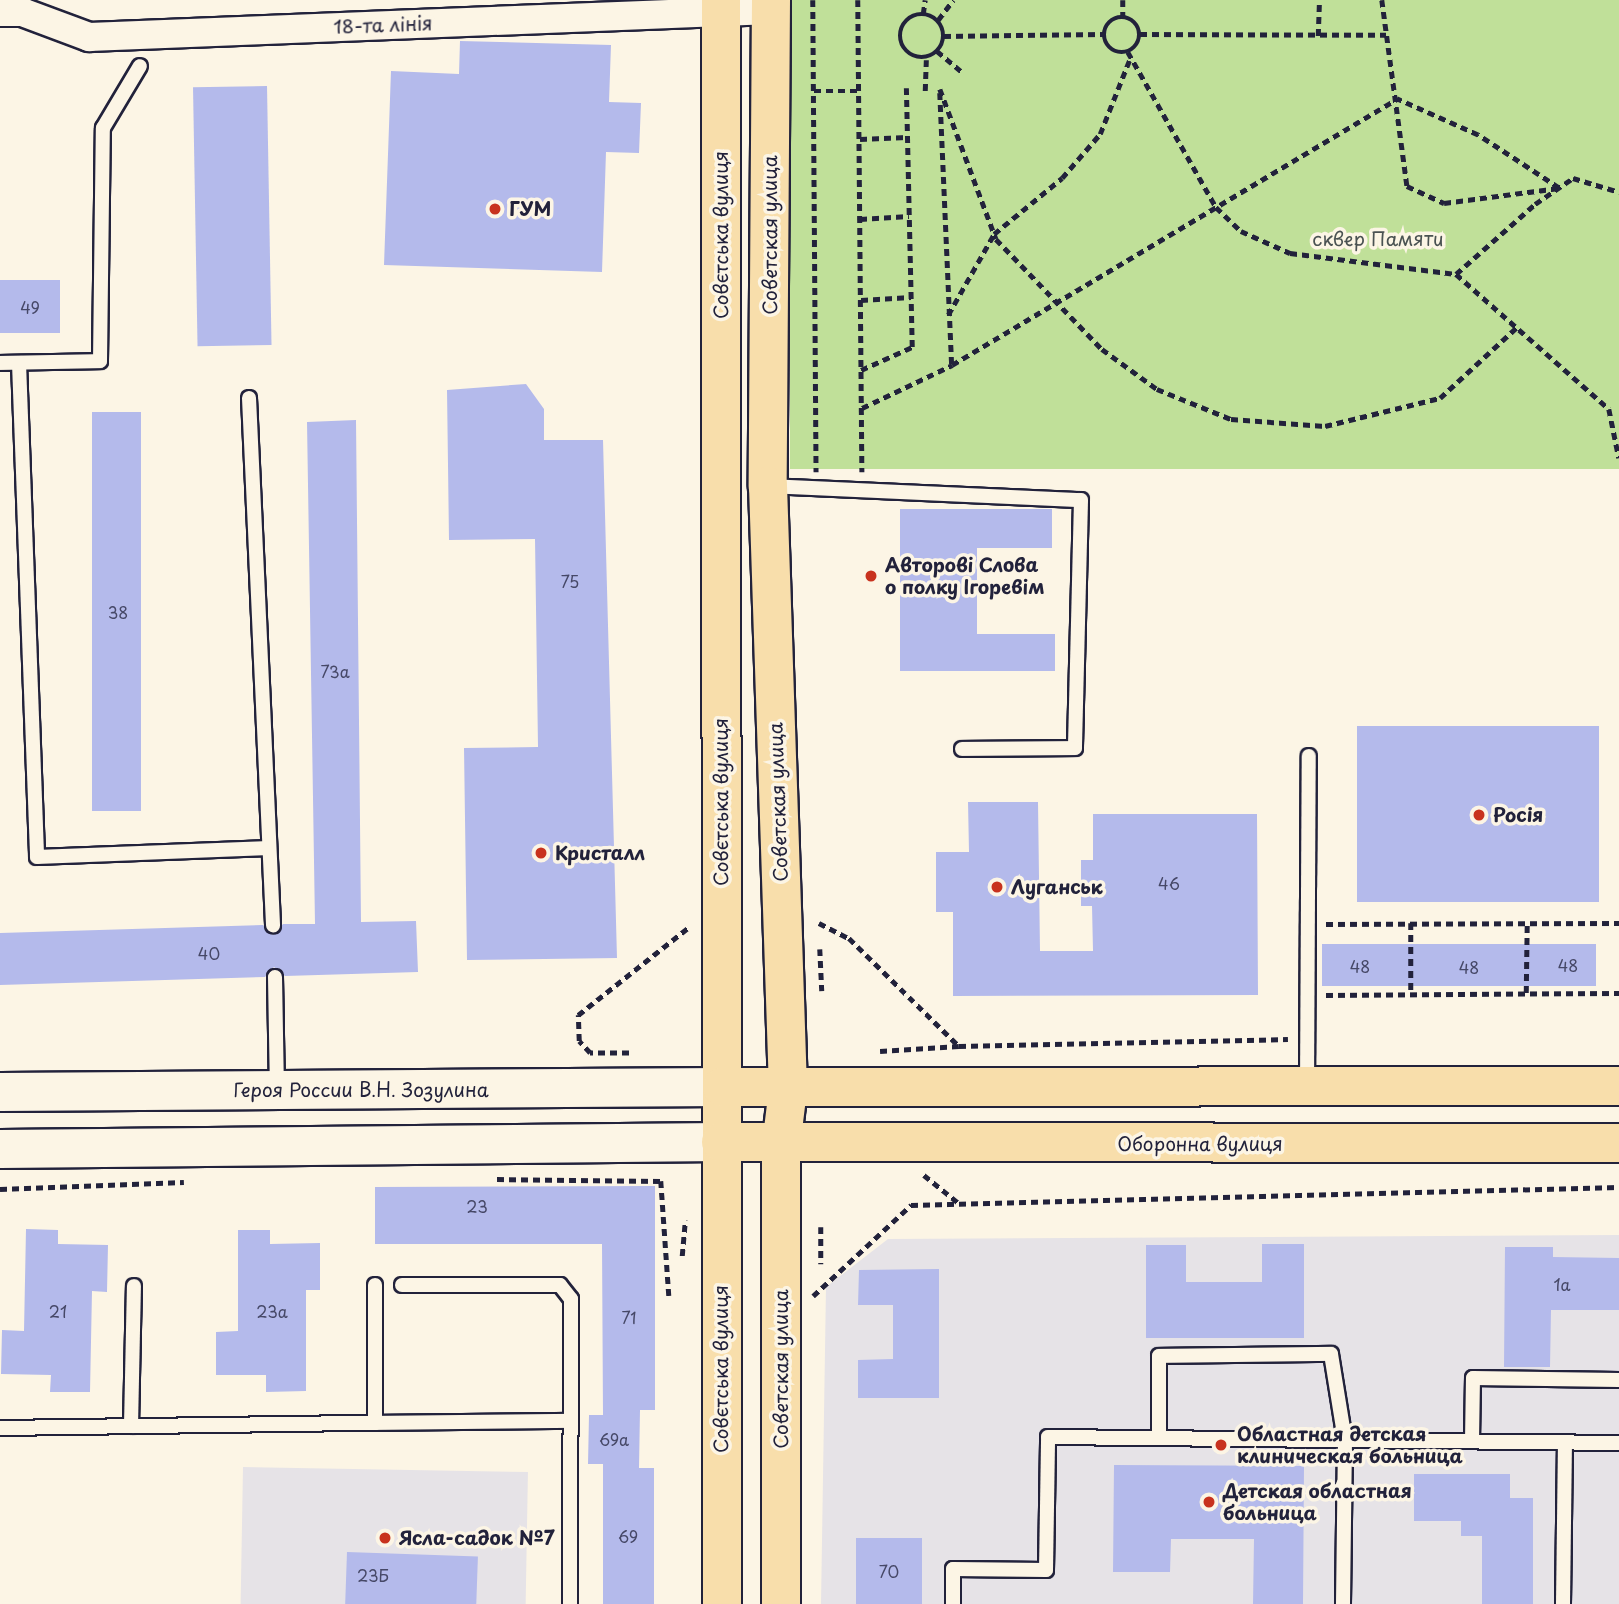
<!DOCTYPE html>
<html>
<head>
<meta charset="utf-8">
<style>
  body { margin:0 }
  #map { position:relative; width:1619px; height:1604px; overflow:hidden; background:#fcf5e5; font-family:"Playpen Sans",sans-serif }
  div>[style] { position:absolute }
  .built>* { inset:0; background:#e6e3e7; transform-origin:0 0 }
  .green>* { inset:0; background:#c0e099; transform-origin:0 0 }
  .building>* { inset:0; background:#b4baeb; transform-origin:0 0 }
  .path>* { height:4.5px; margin-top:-2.25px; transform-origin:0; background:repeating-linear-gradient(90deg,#22223b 0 7px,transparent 0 12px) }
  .path>.ring { margin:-2.25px; padding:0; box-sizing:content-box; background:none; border:4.5px solid #22223b; border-radius:50% }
  .roads { filter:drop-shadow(2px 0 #22223b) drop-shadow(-2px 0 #22223b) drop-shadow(0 2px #22223b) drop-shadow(0 -2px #22223b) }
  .service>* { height:14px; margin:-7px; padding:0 7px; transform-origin:7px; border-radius:7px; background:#fcf5e5 }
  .minor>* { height:28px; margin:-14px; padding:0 14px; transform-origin:14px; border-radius:14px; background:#fcf5e5 }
  .secondary>* { height:38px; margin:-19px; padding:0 19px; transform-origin:19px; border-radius:19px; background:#fcf5e5 }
  .primary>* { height:38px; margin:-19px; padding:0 19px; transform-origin:19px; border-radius:19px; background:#f8deab }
  .dots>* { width:19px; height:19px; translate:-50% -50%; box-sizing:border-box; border:4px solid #fcf5e5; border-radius:50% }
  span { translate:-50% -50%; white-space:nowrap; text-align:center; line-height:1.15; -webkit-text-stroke:7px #fcf5e5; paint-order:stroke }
  .number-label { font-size:16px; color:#464867 }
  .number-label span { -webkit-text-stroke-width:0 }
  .street-label { font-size:19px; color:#22223b }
  .poi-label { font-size:19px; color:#22223b; font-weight:700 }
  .left { translate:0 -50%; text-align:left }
  .park-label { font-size:19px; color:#4a5252 }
</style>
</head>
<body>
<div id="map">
  <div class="built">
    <div style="clip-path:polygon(1619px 1235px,1619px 1604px,821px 1604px,826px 1287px,888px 1239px)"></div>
    <div style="left:243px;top:1467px;width:285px;height:137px;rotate:1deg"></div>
  </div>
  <div class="green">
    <div style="left:790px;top:0;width:829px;height:469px"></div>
  </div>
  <div class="building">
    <div style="clip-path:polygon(460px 41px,611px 45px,609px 102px,641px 103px,639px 153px,606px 152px,602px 272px,384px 265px,391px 71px,459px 74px)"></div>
    <div style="left:267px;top:86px;width:259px;height:74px;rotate:89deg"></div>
    <div style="left:60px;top:280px;width:53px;height:60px;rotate:90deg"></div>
    <div style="clip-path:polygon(526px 384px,544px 409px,544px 440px,603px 440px,617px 958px,467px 960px,464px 748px,538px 747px,535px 539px,449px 540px,447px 390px)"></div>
    <div style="left:92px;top:412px;width:49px;height:399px"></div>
    <div style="clip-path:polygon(356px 420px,361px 922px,416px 921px,418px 972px,285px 976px,274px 967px,265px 977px,0 985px,0 933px,263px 925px,273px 935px,283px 924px,315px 924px,307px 422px)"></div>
    <div style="clip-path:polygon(900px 509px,1052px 509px,1052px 548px,977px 548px,977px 634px,1055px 634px,1055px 671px,900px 671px)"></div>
    <div style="left:1599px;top:726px;width:176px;height:242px;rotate:90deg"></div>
    <div style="clip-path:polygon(968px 802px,1038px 802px,1040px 951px,1093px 951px,1092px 906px,1081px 906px,1081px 860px,1093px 860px,1093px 814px,1257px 814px,1258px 995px,953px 996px,953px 912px,936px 912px,936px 852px,969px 852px)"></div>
    <div style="left:1596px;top:944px;width:42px;height:274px;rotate:90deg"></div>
    <div style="clip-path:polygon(655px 1186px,655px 1410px,640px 1410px,639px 1468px,654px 1468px,654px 1604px,603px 1604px,603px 1464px,588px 1464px,589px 1415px,603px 1415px,602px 1244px,375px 1244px,375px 1187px)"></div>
    <div style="clip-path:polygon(26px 1229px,58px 1230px,58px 1244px,108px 1245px,107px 1292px,92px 1291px,90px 1392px,50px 1392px,51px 1375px,1px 1374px,2px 1330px,24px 1331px)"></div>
    <div style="clip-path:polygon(238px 1230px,270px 1230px,270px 1244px,320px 1243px,320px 1290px,306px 1290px,306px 1391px,266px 1392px,266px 1375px,216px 1375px,216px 1332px,238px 1331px)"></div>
    <div style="clip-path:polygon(1262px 1244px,1304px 1244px,1304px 1338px,1146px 1338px,1146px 1245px,1186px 1245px,1186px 1282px,1262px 1282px)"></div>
    <div style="clip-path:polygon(1505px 1247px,1553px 1247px,1553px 1257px,1619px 1258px,1619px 1310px,1551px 1310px,1550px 1367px,1504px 1367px)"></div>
    <div style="clip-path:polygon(939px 1269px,939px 1398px,858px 1398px,858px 1360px,893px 1359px,893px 1305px,858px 1305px,859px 1270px)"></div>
    <div style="clip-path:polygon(1114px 1465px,1304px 1466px,1303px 1604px,1253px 1604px,1254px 1539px,1171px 1539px,1170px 1572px,1113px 1572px)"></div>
    <div style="clip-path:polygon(1414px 1474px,1510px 1474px,1510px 1498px,1533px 1498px,1533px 1604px,1482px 1604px,1482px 1536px,1461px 1536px,1461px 1521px,1414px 1521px)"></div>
    <div style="left:856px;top:1538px;width:66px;height:66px"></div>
    <div style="left:347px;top:1552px;width:131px;height:52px;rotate:2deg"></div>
  </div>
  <div class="path">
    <div style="left:813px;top:0;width:472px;rotate:89.6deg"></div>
    <div style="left:858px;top:0;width:472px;rotate:89.5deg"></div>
    <div style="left:1123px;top:0;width:17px;rotate:90deg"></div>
    <div style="left:1382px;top:0;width:188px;rotate:82.3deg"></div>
    <div style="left:1407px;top:186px;width:41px;rotate:24.7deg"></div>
    <div style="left:1444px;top:203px;width:116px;rotate:-7.4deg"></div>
    <div style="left:1559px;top:188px;width:97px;rotate:-146.8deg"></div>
    <div style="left:1478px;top:135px;width:89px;rotate:-156deg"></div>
    <div class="ring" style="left:900px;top:14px;width:39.5px;height:39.5px"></div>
    <div style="left:923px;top:14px;width:14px;rotate:-82deg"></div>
    <div class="ring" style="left:1104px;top:17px;width:31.5px;height:31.5px"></div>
    <div style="left:938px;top:20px;width:25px;rotate:-53deg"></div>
    <div style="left:1140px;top:34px;width:246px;rotate:0.2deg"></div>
    <div style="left:944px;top:36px;width:161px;rotate:-0.7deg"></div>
    <div style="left:1318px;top:36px;width:36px;rotate:-88deg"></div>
    <div style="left:937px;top:51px;width:35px;rotate:40deg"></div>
    <div style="left:1128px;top:52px;width:178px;rotate:60.4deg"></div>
    <div style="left:1216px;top:207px;width:35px;rotate:44deg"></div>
    <div style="left:1241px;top:231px;width:54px;rotate:24.2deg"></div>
    <div style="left:1290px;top:253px;width:167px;rotate:7.2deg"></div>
    <div style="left:1456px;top:274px;width:204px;rotate:41.4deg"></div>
    <div style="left:1609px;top:409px;width:50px;rotate:78.5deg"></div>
    <div style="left:940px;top:89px;width:160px;rotate:69.5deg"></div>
    <div style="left:996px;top:239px;width:153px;rotate:46.1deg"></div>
    <div style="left:1102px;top:349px;width:68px;rotate:36deg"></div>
    <div style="left:1157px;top:389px;width:80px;rotate:22.1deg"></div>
    <div style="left:1231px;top:419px;width:94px;rotate:4.3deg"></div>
    <div style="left:1325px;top:426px;width:118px;rotate:-13.7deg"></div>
    <div style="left:1440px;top:398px;width:106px;rotate:-42.7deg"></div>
    <div style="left:814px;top:91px;width:45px"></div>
    <div style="left:925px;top:91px;width:31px;rotate:-88deg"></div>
    <div style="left:940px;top:93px;width:271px;rotate:87.5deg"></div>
    <div style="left:860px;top:139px;width:47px;rotate:-2.4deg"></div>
    <div style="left:860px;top:219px;width:49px;rotate:-3.5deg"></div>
    <div style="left:1456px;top:274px;width:106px;rotate:-41.5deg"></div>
    <div style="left:1535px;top:204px;width:46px;rotate:-34.4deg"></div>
    <div style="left:1573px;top:178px;width:48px;rotate:16.9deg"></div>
    <div style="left:861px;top:300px;width:50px;rotate:-3.4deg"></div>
    <div style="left:948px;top:315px;width:93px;rotate:-60.4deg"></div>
    <div style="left:994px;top:234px;width:88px;rotate:-39.5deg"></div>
    <div style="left:1062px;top:178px;width:58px;rotate:-49.2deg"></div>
    <div style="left:1100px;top:134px;width:79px;rotate:-68.3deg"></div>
    <div style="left:861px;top:370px;width:56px;rotate:-24.3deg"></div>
    <div style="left:912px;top:347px;width:259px;rotate:-91.3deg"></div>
    <div style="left:862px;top:408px;width:100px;rotate:-25.5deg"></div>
    <div style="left:952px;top:365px;width:518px;rotate:-30.87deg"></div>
    <div style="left:819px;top:923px;width:34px;rotate:27deg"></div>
    <div style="left:849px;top:938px;width:154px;rotate:44.5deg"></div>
    <div style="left:959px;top:1046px;width:329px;rotate:-1.2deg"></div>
    <div style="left:1411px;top:923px;width:71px;rotate:90deg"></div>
    <div style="left:1326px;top:924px;width:293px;rotate:-0.2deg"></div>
    <div style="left:820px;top:949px;width:42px;rotate:87.3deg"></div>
    <div style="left:1526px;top:993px;width:70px;rotate:-89.2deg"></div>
    <div style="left:1326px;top:995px;width:293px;rotate:-0.4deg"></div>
    <div style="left:880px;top:1051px;width:79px;rotate:-3.6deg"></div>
    <div style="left:629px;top:1053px;width:39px;rotate:180deg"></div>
    <div style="left:590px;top:1053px;width:16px;rotate:-133deg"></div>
    <div style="left:579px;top:1041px;width:26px;rotate:-92deg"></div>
    <div style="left:578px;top:1015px;width:142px;rotate:-38.4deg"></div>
    <div style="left:924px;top:1175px;width:46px;rotate:38.9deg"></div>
    <div style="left:497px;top:1179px;width:164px;rotate:0.7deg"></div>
    <div style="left:661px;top:1181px;width:115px;rotate:86deg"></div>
    <div style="left:0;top:1189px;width:184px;rotate:-2.2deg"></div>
    <div style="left:821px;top:1227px;width:37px;rotate:90deg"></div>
    <div style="left:682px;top:1256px;width:36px;rotate:-85deg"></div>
    <div style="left:813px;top:1296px;width:134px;rotate:-42.9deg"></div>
    <div style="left:911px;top:1205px;width:708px;rotate:-1.46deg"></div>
  </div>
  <div class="roads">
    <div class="service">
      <div style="left:0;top:363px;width:100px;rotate:-1.1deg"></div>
      <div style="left:100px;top:361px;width:233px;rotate:-89.3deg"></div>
      <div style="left:103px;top:128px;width:72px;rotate:-59.2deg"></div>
      <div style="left:19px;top:363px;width:494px;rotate:87.9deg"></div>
      <div style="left:37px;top:857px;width:232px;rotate:-2.2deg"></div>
      <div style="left:249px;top:398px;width:528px;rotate:87.39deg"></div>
      <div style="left:769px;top:486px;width:312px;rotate:2.6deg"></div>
      <div style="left:1081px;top:500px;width:248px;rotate:91.4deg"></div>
      <div style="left:1075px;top:748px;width:113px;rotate:179.5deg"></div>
      <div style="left:275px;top:977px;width:113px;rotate:89deg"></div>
      <div style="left:1307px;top:1085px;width:329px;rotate:-89.7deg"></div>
      <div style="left:402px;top:1285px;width:158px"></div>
      <div style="left:560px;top:1285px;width:18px;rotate:52deg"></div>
      <div style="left:571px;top:1299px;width:305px;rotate:90.2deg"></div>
      <div style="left:375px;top:1423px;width:196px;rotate:-0.6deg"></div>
      <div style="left:131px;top:1426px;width:140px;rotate:-88.8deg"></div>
      <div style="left:0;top:1428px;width:375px;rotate:-0.8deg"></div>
      <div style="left:375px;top:1423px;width:138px;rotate:-90deg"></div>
      <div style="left:1159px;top:1438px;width:82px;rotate:-90deg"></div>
      <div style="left:1159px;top:1356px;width:172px;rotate:-0.7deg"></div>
      <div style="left:1331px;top:1354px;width:87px;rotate:80.8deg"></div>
      <div style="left:1345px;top:1440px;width:164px;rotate:90.7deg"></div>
      <div style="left:1472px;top:1441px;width:63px;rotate:-89.1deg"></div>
      <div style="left:1473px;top:1378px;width:146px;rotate:0.8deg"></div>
      <div style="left:953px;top:1604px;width:35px;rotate:-90deg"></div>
      <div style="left:953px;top:1569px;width:93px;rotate:0.6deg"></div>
      <div style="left:1046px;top:1570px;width:133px;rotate:-89.1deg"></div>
      <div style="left:1048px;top:1437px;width:571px;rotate:0.6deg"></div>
      <div style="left:1563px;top:1604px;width:162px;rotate:-89.3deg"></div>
    </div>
    <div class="minor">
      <div style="left:0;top:12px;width:22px"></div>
      <div style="left:22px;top:12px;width:72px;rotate:20.5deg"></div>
      <div style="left:89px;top:37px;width:683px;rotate:-2.27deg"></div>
    </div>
    <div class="secondary">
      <div style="left:0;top:1092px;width:722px;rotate:-0.4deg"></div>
      <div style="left:0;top:1149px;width:721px;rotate:-0.56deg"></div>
    </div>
    <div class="primary">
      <div style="left:721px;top:0;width:1604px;rotate:89.96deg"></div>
      <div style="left:771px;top:0;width:486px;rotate:90.4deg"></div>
      <div style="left:768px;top:486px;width:603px;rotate:88.1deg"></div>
      <div style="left:788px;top:1089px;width:57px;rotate:97deg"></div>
      <div style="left:781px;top:1146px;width:458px;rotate:90deg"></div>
      <div style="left:722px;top:1087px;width:897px;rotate:-0.06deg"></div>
      <div style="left:721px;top:1142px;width:898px;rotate:0.06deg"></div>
    </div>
  </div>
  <div class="dots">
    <div style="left:495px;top:209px;background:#c8321e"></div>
    <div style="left:871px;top:576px;background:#c8321e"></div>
    <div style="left:1479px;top:815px;background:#c8321e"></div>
    <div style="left:541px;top:853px;background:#c8321e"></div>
    <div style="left:997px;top:887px;background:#c8321e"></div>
    <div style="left:1221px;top:1445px;background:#c8321e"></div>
    <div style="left:1209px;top:1502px;background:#c8321e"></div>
    <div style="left:385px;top:1538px;background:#c8321e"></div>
  </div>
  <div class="number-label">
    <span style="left:30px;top:307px">49</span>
    <span style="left:570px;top:581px">75</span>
    <span style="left:118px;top:612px">38</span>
    <span style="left:335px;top:671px">73а</span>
    <span style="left:1169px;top:883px">46</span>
    <span style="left:209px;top:953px">40</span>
    <span style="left:1568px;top:965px">48</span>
    <span style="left:1360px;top:966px">48</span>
    <span style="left:1469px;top:967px">48</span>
    <span style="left:477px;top:1206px">23</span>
    <span style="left:1562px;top:1284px">1а</span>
    <span style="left:58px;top:1311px">21</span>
    <span style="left:272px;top:1311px">23а</span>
    <span style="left:629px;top:1317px">71</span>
    <span style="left:614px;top:1439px">69а</span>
    <span style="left:628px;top:1536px">69</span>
    <span style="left:889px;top:1571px">70</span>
    <span style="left:373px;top:1575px">23Б</span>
  </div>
  <div class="street-label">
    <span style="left:383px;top:25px;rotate:-2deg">18-та лінія</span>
    <span style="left:721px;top:235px;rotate:-90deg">Совєтська вулиця</span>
    <span style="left:770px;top:235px;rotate:-90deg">Советская улица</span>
    <span style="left:721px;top:802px;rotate:-90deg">Совєтська вулиця</span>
    <span style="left:778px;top:802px;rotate:-92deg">Советская улица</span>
    <span style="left:361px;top:1090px">Героя России В.Н. Зозулина</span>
    <span style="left:1200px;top:1144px">Оборонна вулиця</span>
    <span style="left:721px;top:1369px;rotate:-90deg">Совєтська вулиця</span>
    <span style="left:781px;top:1369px;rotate:-90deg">Советская улица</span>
  </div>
  <div class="poi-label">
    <span class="left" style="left:509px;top:209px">ГУМ</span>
    <span class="left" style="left:885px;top:576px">Авторові Слова<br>о полку Ігоревім</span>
    <span class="left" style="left:1493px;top:815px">Росія</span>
    <span class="left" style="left:555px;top:853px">Кристалл</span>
    <span class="left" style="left:1011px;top:887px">Луганськ</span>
    <span class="left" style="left:1237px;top:1445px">Областная детская<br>клиническая больница</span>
    <span class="left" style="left:1223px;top:1502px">Детская областная<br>больница</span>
    <span class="left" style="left:399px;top:1538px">Ясла-садок №7</span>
  </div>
  <div class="park-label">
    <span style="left:1378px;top:239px">сквер Памяти</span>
  </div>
</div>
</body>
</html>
